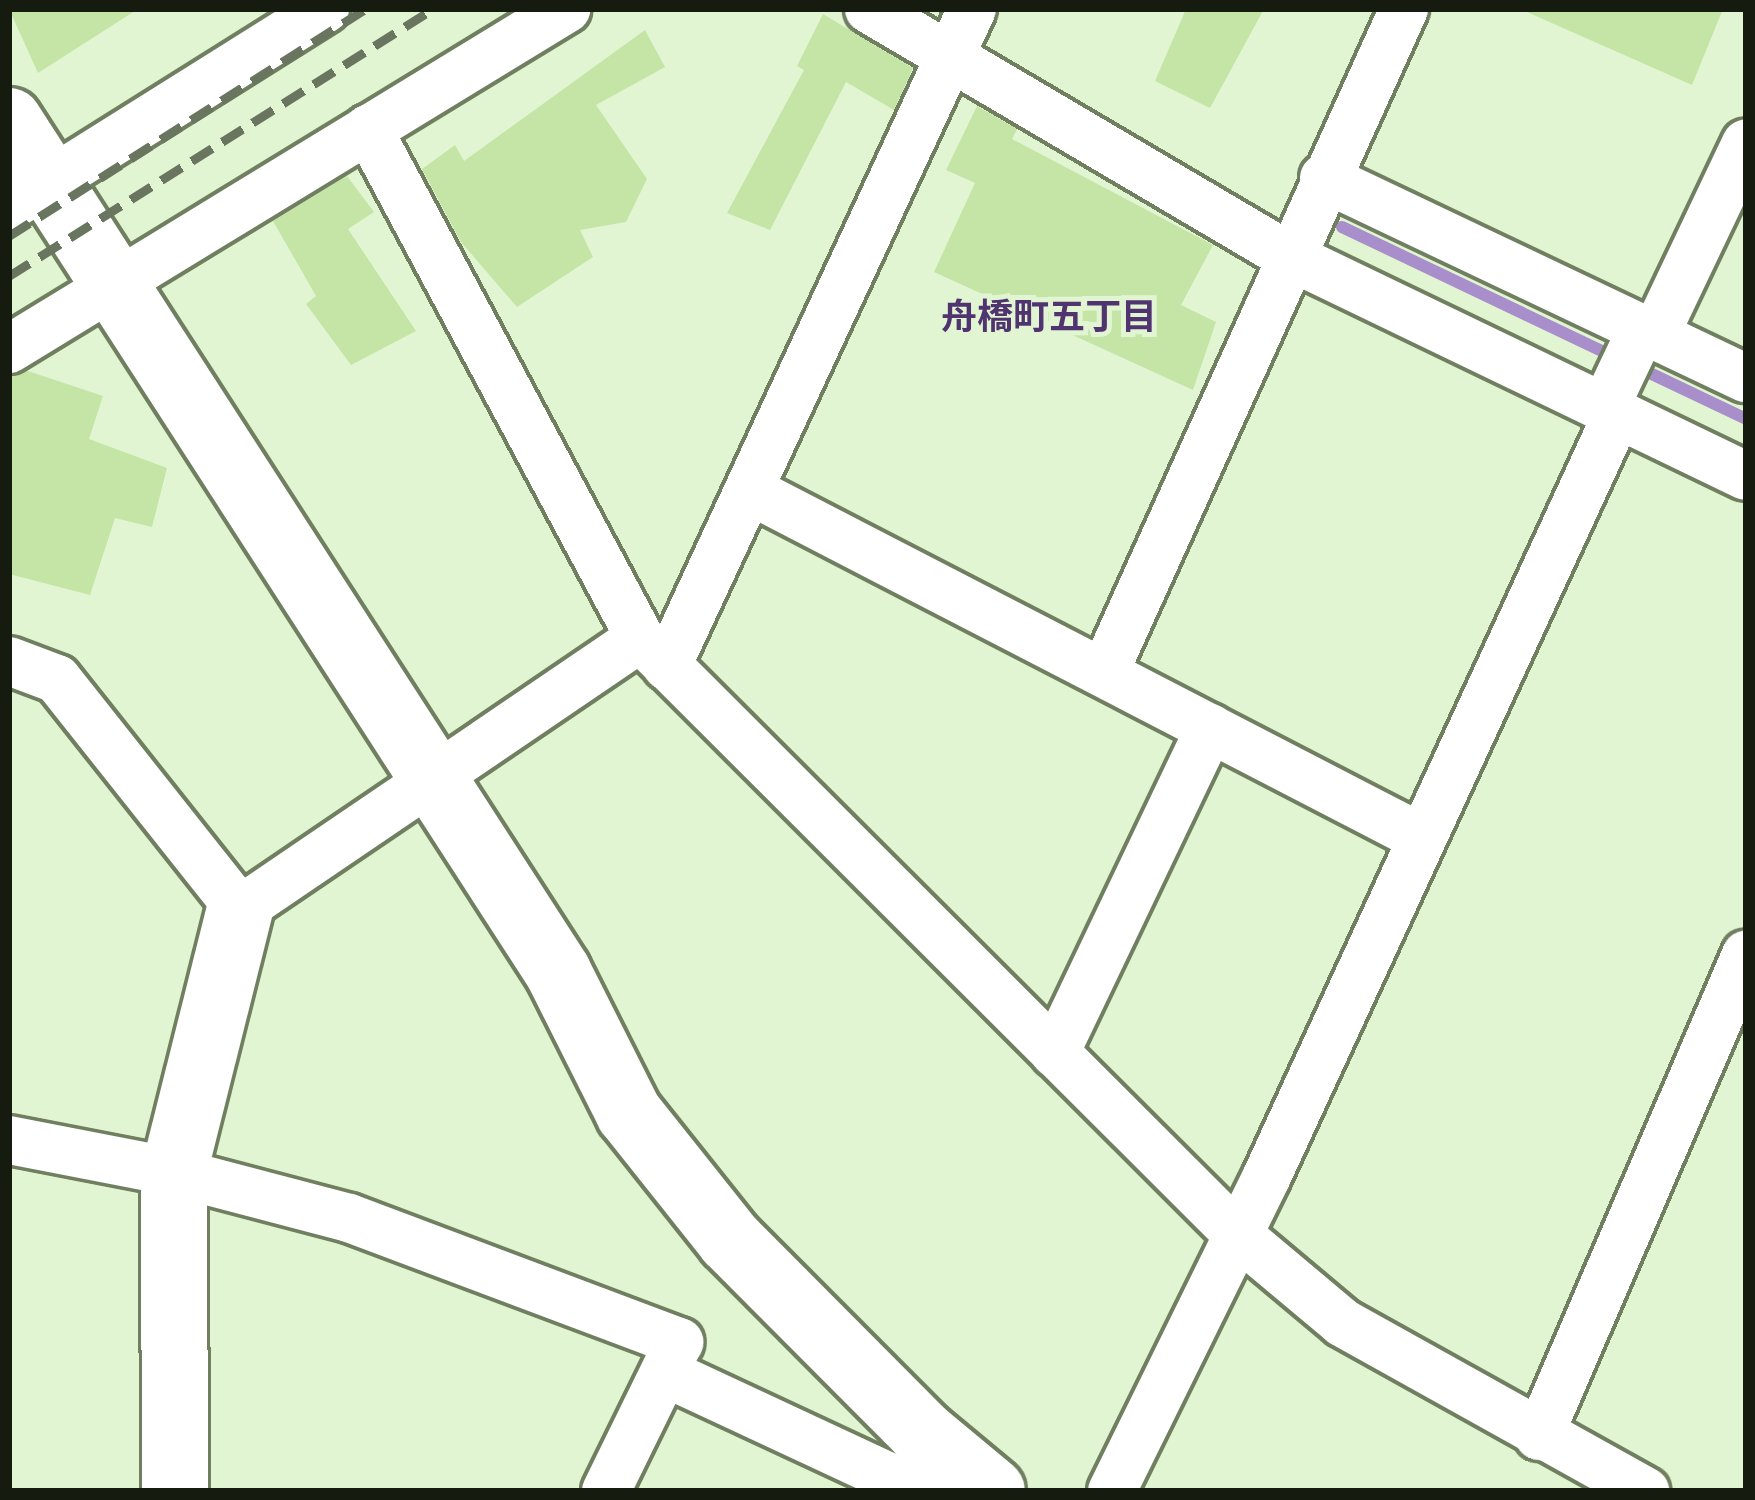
<!DOCTYPE html>
<html>
<head>
<meta charset="utf-8">
<style>
  body { margin:0 }
  #map { position:relative; width:1755px; height:1500px; overflow:hidden; background:#e2f5d2; font-family:"PT Sans Narrow","Noto Sans JP",sans-serif }
  div>[style] { position:absolute }
  .stream>* { height:12px; margin:-6px; padding:0 6px; transform-origin:6px; border-radius:6px; background:#a88eca }
  .building>* { inset:0; background:#c4e5a6 }
  .roads { filter:drop-shadow(3px 0 #6f7f60) drop-shadow(-3px 0 #6f7f60) drop-shadow(0 3px #6f7f60) drop-shadow(0 -3px #6f7f60) }
  .street>* { height:48px; margin:-24px; padding:0 24px; transform-origin:24px; border-radius:24px; background:#fff }
  .secondary>* { height:66px; margin:-33px; padding:0 33px; transform-origin:33px; border-radius:33px; background:#fff }
  .rail>* { height:9px; margin-top:-4.5px; transform-origin:0; background:repeating-linear-gradient(90deg,#6a755f 0 24px,transparent 0 36px) }
  span { translate:-50% -50%; white-space:nowrap; text-align:center; line-height:1.15; -webkit-text-stroke:10px #e2f5d2; paint-order:stroke }
  .neighbourhood-label { font-size:36px; color:#50346f; font-weight:700 }
  .frame { position:absolute; inset:0; border:12px solid #151b0f; pointer-events:none }
</style>
</head>
<body>
<div id="map">
  <div class="stream">
    <div style="left:1342px;top:227px;width:305px;rotate:25.5deg"></div>
    <div style="left:1635px;top:366px;width:123px;rotate:25.5deg"></div>
  </div>
  <div class="building">
    <div style="clip-path:polygon(9px 9px,138px 9px,38px 73px)"></div>
    <div style="clip-path:polygon(1186px 9px,1264px 9px,1210px 108px,1155px 81px)"></div>
    <div style="clip-path:polygon(1520px 9px,1723px 9px,1692px 85px)"></div>
    <div style="clip-path:polygon(823px 14px,913px 68px,894px 110px,846px 82px,770px 230px,727px 213px,804px 70px,797px 66px)"></div>
    <div style="clip-path:polygon(645px 30px,665px 67px,596px 105px,647px 179px,626px 222px,580px 230px,593px 257px,517px 307px,461px 242px,422px 169px,455px 145px,464px 161px)"></div>
    <div style="clip-path:polygon(977px 106px,1017px 129px,1012px 139px,1213px 245px,1181px 305px,1216px 322px,1193px 390px,934px 272px,975px 183px,946px 170px)"></div>
    <div style="clip-path:polygon(347px 176px,374px 212px,348px 229px,416px 331px,351px 365px,306px 304px,316px 296px,273px 221px)"></div>
    <div style="clip-path:polygon(28px 371px,103px 396px,89px 439px,167px 468px,152px 527px,115px 518px,90px 595px,9px 574px,9px 377px)"></div>
  </div>
  <div class="roads">
    <div class="street">
      <div style="left:869px;top:9px;width:485px;rotate:30.5deg"></div>
      <div style="left:1287px;top:255px;width:509px;rotate:25.71deg"></div>
      <div style="left:368px;top:129px;width:577px;rotate:61.88deg"></div>
      <div style="left:640px;top:638px;width:844px;rotate:44.95deg"></div>
      <div style="left:1237px;top:1234px;width:138px;rotate:40deg"></div>
      <div style="left:1343px;top:1323px;width:346px;rotate:29.1deg"></div>
      <div style="left:1324px;top:178px;width:467px;rotate:25.4deg"></div>
      <div style="left:9px;top:207px;width:373px;rotate:-32.1deg"></div>
      <div style="left:1655px;top:335px;width:212px;rotate:-64.6deg"></div>
      <div style="left:9px;top:349px;width:653px;rotate:-31.4deg"></div>
      <div style="left:1605px;top:407px;width:86px;rotate:-64.6deg"></div>
      <div style="left:749px;top:490px;width:755px;rotate:27.35deg"></div>
      <div style="left:9px;top:661px;width:51px;rotate:20.6deg"></div>
      <div style="left:57px;top:679px;width:295px;rotate:51.6deg"></div>
      <div style="left:240px;top:910px;width:484px;rotate:-34.2deg"></div>
      <div style="left:667px;top:666px;width:724px;rotate:-65.1deg"></div>
      <div style="left:1104px;top:673px;width:729px;rotate:-65.69deg"></div>
      <div style="left:1055px;top:1053px;width:360px;rotate:-64.5deg"></div>
      <div style="left:9px;top:1140px;width:168px;rotate:11deg"></div>
      <div style="left:174px;top:1172px;width:181px;rotate:14.7deg"></div>
      <div style="left:349px;top:1218px;width:353px;rotate:20.6deg"></div>
      <div style="left:679px;top:1342px;width:166px;rotate:116.1deg"></div>
      <div style="left:668px;top:1374px;width:277px;rotate:25deg"></div>
      <div style="left:1539px;top:1436px;width:524px;rotate:-66.72deg"></div>
      <div style="left:1112px;top:1491px;width:351px;rotate:-63.8deg"></div>
      <div style="left:1267px;top:1176px;width:840px;rotate:-65.3deg"></div>
    </div>
    <div class="secondary">
      <div style="left:9px;top:121px;width:1013px;rotate:57.17deg"></div>
      <div style="left:558px;top:972px;width:158px;rotate:63.3deg"></div>
      <div style="left:629px;top:1113px;width:162px;rotate:51.5deg"></div>
      <div style="left:730px;top:1240px;width:271px;rotate:45.1deg"></div>
      <div style="left:921px;top:1432px;width:92px;rotate:39.7deg"></div>
      <div style="left:175px;top:1491px;width:319px;rotate:-90.2deg"></div>
      <div style="left:174px;top:1172px;width:270px;rotate:-75.9deg"></div>
    </div>
  </div>
  <div class="rail">
    <div style="left:9px;top:236px;width:422px;rotate:-32.5deg"></div>
    <div style="left:9px;top:276px;width:501px;rotate:-32.2deg"></div>
  </div>
  <div class="neighbourhood-label">
    <span style="left:1049px;top:316px">舟橋町五丁目</span>
  </div>
  <div class="frame"></div>
</div>
</body>
</html>
